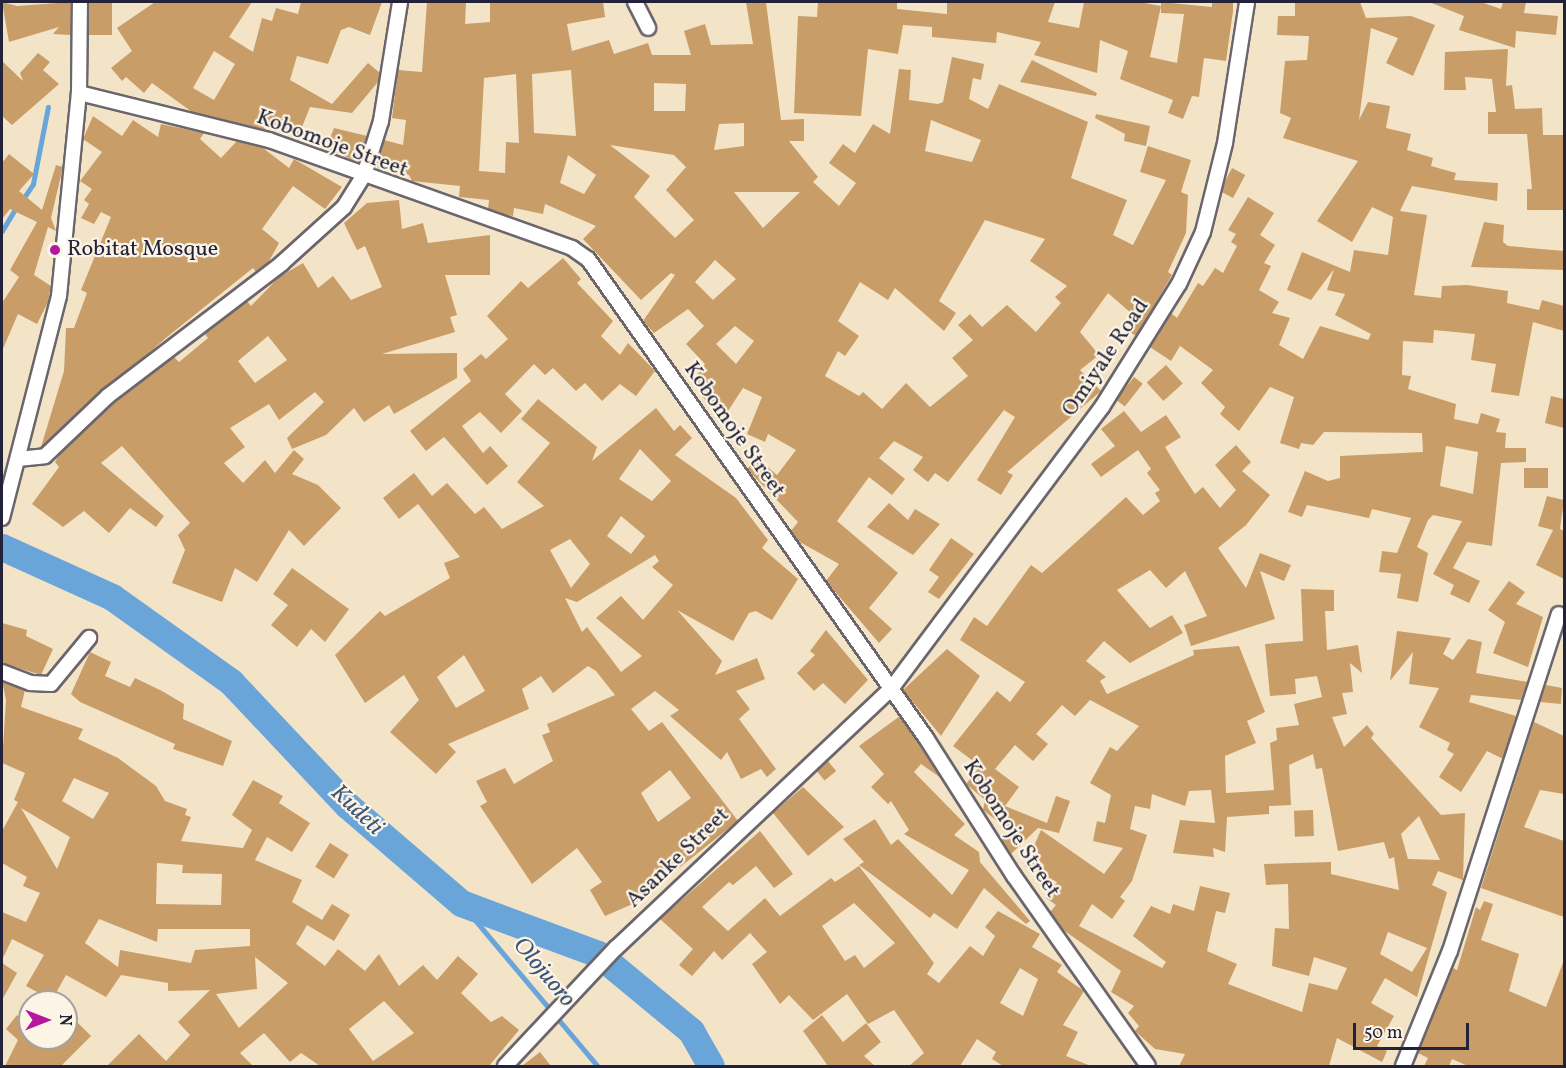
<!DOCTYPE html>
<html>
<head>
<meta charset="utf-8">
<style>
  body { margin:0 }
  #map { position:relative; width:1566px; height:1068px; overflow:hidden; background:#f3e4c8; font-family:Vollkorn,serif }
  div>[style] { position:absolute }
  .stream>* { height:4.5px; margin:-2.25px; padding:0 2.25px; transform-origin:2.25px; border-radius:2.25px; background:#6aa5da }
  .river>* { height:27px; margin:-13.5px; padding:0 13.5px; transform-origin:13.5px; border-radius:13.5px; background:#6aa5da }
  .building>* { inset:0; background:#c99d68; transform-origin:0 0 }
  .roads { filter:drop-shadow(2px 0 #6b666c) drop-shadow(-2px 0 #6b666c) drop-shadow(0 2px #6b666c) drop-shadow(0 -2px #6b666c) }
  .minor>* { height:14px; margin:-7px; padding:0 7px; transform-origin:7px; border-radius:7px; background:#fff }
  .dots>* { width:16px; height:16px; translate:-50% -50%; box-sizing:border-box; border:3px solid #fcf5e5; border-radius:50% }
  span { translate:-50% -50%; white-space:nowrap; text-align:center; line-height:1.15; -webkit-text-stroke:4.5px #fcf5e5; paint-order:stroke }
  .street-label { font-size:22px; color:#22223b }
  .poi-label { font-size:22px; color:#22223b }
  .left { translate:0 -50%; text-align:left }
  .water-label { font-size:24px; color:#3f567b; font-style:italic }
  .frame { position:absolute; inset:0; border:3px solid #22223b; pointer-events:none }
  .north { position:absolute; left:18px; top:990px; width:60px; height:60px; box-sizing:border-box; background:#fcf5e5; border:2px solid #a5a1a1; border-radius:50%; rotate:90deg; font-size:16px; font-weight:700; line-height:24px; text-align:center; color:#22223b }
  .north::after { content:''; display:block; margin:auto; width:21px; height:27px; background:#b5179e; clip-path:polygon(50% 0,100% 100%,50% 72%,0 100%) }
  .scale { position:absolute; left:1353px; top:1023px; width:116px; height:27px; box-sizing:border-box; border:3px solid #22223b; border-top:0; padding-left:8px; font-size:18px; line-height:21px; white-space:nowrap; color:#22223b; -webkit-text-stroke:4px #fcf5e5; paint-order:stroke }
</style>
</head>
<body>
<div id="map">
  <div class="stream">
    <div style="left:23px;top:199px;width:18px;rotate:-56deg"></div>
    <div style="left:33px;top:184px;width:78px;rotate:-79deg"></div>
    <div style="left:2px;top:231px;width:27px;rotate:-59deg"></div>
    <div style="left:461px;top:903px;width:213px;rotate:50deg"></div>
  </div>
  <div class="river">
    <div style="left:2px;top:547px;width:121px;rotate:24.4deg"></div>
    <div style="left:112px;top:597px;width:146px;rotate:35.5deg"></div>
    <div style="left:231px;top:682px;width:169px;rotate:46.7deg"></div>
    <div style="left:347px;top:805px;width:150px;rotate:40.7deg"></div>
    <div style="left:461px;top:903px;width:146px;rotate:20.4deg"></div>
    <div style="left:598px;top:954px;width:121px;rotate:39.6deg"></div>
    <div style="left:691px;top:1031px;width:40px;rotate:60.3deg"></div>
  </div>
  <div class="building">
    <div style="clip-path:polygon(2px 2px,17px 6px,71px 2px,71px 35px,53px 34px,59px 27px,9px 42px)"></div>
    <div style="left:89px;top:2px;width:23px;height:33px"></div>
    <div style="clip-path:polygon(evenodd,155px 2px,252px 2px,229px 37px,253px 52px,262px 18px,272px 21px,276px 8px,298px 14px,301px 2px,382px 2px,370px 35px,349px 27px,341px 30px,328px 64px,297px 56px,290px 80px,332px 104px,368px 63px,380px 73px,378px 82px,352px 113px,310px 107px,298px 137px,257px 119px,266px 130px,192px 112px,152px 83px,144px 93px,126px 77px,122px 81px,111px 68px,132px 51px,117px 28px,155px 2px,214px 51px,235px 64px,214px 100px,193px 88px,214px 51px)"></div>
    <div style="clip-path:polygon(evenodd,427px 2px,466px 2px,465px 24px,490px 22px,490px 2px,603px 2px,605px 17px,567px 24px,572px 51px,609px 40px,614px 54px,648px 43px,652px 55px,691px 55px,684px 31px,705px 24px,711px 45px,753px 44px,746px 2px,766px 2px,781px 120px,804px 119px,804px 141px,789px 141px,818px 177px,813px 182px,839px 206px,856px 183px,829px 163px,843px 144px,855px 153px,873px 124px,890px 134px,899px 69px,911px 70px,909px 100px,938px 104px,943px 102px,952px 57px,984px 64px,981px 80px,973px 78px,969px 99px,988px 109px,999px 84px,1088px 122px,1071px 178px,1127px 200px,1113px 235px,1133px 245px,1166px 180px,1140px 172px,1148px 146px,1191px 160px,1181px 192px,1188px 195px,1186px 233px,1168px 272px,1172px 275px,1136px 336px,1128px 331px,1139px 320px,1108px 293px,1080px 332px,1099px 355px,1080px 370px,1101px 391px,1007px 472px,1013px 475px,1001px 495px,977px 480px,1015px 417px,1004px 410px,948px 482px,935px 473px,928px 482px,913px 470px,923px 457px,894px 441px,879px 458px,905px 479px,892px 495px,869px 477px,837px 521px,898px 573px,869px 608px,892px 629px,879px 643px,826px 581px,839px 564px,798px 541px,791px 531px,798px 522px,747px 469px,757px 458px,777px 475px,796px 450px,768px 434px,765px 442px,747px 434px,762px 397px,743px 388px,726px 414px,702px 397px,705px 394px,695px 378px,705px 364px,686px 344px,704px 326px,688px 309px,654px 333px,643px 321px,675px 275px,671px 273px,641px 300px,583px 239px,596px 226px,545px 204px,543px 214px,514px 208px,513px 216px,506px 215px,488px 209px,489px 200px,459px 197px,460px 186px,412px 181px,409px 175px,376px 167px,384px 140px,403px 145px,406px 120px,392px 118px,398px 70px,422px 72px,427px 2px,571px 70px,576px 136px,534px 133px,532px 74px,571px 70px,427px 2px,516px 74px,519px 143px,506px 142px,505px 173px,479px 171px,484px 78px,516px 74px,427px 2px,654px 83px,686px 84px,685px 111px,654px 111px,654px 83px,427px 2px,931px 120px,981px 140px,972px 162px,925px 151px,931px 120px,427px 2px,744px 123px,744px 146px,714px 150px,719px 124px,744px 123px,427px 2px,610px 145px,674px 155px,686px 167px,666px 190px,694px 220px,675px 238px,634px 197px,650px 176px,610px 145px,427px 2px,568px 155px,596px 175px,584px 194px,560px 183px,568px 155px,427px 2px,734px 192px,800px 192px,763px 228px,734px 192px,427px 2px,985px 220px,1045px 239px,1030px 261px,1067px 286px,1055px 297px,1061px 303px,1036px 332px,1007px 305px,982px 327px,970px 314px,958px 325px,973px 340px,952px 358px,968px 376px,930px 407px,906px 383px,882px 409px,863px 392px,859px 396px,825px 376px,838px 351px,845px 356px,859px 336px,838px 321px,860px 282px,888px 300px,895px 288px,944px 331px,956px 313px,939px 301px,985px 220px,427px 2px,715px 260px,736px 279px,713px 300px,695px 282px,715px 260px,427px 2px,735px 326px,754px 341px,736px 364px,716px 344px,735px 326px)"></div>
    <div style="clip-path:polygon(818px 2px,897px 2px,897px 9px,947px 14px,947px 2px,1055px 2px,1048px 22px,1079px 28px,1084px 2px,1139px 2px,1161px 6px,1150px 57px,1177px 63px,1184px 14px,1161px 13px,1161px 2px,1212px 7px,1212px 2px,1233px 2px,1233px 11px,1226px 61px,1204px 58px,1199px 97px,1192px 96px,1183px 119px,1168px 113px,1173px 100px,1120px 79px,1128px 51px,1100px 40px,1097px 73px,1034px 55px,1041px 42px,997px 32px,996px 43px,932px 37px,932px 27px,903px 25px,898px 54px,868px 49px,861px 116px,794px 113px,798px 16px,817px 17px)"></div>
    <div style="clip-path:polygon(evenodd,1295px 2px,1360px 2px,1366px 18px,1411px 16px,1435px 25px,1413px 76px,1386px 63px,1398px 38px,1371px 28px,1359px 120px,1368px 102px,1390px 106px,1386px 128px,1411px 134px,1407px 150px,1433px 158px,1431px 166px,1456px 173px,1454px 180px,1498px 183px,1497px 201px,1412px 186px,1400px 211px,1427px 215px,1414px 295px,1441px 298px,1442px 286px,1467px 285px,1508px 291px,1507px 303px,1539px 310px,1542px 300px,1564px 306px,1564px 331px,1533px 322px,1519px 396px,1491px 392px,1496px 364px,1471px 360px,1475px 334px,1434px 330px,1433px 343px,1403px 341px,1402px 375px,1411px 376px,1408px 389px,1456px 404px,1454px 419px,1478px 424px,1481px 413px,1500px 419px,1496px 432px,1506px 433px,1505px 448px,1526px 448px,1526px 462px,1501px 463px,1492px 546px,1467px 542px,1453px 568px,1480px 581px,1469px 603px,1450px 594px,1454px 585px,1433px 574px,1462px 521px,1433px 515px,1428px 520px,1417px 547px,1428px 553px,1418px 602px,1397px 598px,1401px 574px,1379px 572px,1382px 551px,1397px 553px,1411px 518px,1372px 509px,1369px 518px,1307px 505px,1302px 517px,1288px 512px,1305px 471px,1328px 481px,1340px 478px,1340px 456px,1423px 452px,1422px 433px,1324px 432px,1313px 445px,1301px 443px,1299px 449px,1280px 443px,1294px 397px,1270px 387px,1239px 431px,1220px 414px,1225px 407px,1201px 383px,1213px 370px,1180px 346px,1171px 361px,1150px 347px,1171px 313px,1177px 318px,1198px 283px,1203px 286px,1215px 268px,1223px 273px,1237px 246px,1231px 242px,1236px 234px,1228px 230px,1248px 197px,1274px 213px,1260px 235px,1275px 245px,1264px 263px,1271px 266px,1259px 290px,1279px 302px,1272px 313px,1290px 318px,1279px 345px,1303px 359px,1320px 326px,1368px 340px,1371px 334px,1335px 315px,1345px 294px,1327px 290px,1334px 269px,1311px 300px,1287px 290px,1302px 252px,1350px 272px,1354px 250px,1388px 255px,1393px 217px,1372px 207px,1352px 242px,1317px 221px,1358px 161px,1283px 138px,1291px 118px,1280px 113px,1285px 61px,1307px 60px,1309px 36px,1277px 35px,1278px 16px,1295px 16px,1295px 2px,1446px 446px,1478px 452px,1473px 494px,1440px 486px,1446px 446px)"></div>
    <div style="clip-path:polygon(1429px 2px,1481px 2px,1501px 9px,1503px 2px,1526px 2px,1524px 13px,1558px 16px,1556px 35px,1516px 31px,1515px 48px,1459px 30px,1464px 16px)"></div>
    <div style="clip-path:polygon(1508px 49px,1506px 86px,1512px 85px,1515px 109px,1542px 108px,1543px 135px,1564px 135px,1564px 210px,1527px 210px,1527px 189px,1532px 189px,1527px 134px,1488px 134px,1488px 112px,1496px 112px,1492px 79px,1465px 77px,1466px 90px,1444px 90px,1445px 52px)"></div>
    <div style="clip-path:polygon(38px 53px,50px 62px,43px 70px,59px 84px,12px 125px,2px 116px,2px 61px,23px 81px,20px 73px)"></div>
    <div style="clip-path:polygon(1032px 60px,1097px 93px,1096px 96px,1020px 82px)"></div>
    <div style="clip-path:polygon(1096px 114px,1150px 126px,1146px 146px,1124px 141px,1125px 134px,1095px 118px)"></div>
    <div style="clip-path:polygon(93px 116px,122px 136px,133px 120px,158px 137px,161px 124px,204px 133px,200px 139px,221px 158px,237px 141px,263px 148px,289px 168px,294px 159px,342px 187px,325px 209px,293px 186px,262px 229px,279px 243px,268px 263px,256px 272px,253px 268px,167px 337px,41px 447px,64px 371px,66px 328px,74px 328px,87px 293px,81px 290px,111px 217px,101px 212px,94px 224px,81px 218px,89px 204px,84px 200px,92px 189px,80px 181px,102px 152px,83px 139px)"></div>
    <div style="clip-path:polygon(334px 128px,367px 136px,359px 162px,326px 148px)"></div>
    <div style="clip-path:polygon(9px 154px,34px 174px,19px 191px,42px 210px,56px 165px,63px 167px,51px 218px,56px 231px,48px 227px,34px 275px,51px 286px,48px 302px,37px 324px,18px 314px,2px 351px,2px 303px,19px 277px,10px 270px,37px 222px,10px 209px,2px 219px,2px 163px)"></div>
    <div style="left:1232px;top:168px;width:15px;height:26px;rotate:28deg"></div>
    <div style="clip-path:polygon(evenodd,399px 200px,402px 229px,423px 223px,428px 243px,490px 235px,490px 275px,445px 275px,457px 315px,450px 317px,455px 332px,382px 354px,457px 353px,457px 378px,394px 414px,389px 405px,364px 422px,354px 408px,326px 435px,292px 449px,287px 438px,324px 402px,315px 392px,279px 420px,269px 404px,230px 428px,245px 447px,224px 463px,243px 483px,265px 460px,275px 473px,294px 450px,304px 459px,292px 474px,318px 485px,341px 508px,304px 546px,289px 530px,257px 582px,235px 568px,222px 602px,172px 583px,185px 550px,178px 535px,190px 523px,122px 446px,101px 463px,164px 516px,156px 527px,130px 508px,109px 533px,84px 511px,63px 527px,32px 504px,59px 467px,55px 462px,60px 454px,114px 403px,174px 357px,179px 362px,208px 338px,205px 334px,247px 301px,251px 306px,279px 277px,303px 263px,318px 288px,333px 276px,351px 300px,382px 287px,365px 246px,357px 250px,344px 223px,367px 203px,399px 200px,268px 336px,287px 360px,255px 383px,238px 361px,268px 336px)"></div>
    <div style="clip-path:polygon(1484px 222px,1504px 225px,1503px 242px,1508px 246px,1564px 251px,1564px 270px,1471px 267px)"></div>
    <div style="clip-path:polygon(563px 258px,581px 279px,577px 283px,613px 321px,601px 336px,620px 355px,628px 343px,655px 371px,636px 396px,620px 384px,602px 401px,585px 383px,576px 391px,553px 368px,545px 375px,534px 364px,505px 394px,522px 411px,501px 433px,480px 412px,462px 426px,483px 453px,490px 446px,508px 466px,487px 485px,444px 437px,426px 451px,410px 431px,471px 381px,463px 369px,481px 354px,486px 359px,508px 339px,487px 316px,521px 281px,528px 288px)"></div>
    <div style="left:1166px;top:365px;width:25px;height:26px;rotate:48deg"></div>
    <div style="left:1134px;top:377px;width:11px;height:29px;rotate:38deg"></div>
    <div style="clip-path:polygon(1551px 396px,1564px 399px,1564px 428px,1545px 423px)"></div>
    <div style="clip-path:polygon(evenodd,538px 399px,597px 447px,592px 461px,656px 408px,674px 431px,680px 425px,692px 438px,675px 455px,736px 498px,768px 540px,762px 548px,798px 579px,772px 620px,756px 611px,749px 613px,733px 641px,677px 610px,722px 661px,715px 675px,757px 658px,765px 679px,736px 691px,750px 709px,739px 719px,776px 769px,767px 777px,761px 769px,741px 779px,727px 752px,721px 760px,670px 716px,679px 710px,655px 691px,631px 709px,649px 731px,662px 722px,738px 821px,635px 903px,605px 916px,590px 890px,602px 882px,577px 848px,532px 884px,480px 806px,487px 802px,476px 781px,505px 768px,514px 784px,553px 761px,542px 735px,550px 732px,547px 724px,615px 695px,596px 671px,588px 666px,553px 693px,541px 676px,522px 689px,529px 709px,448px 744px,456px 752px,436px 774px,390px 732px,419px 700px,404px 675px,365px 703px,335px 655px,380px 611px,385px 616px,450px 578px,444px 563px,460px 557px,418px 504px,399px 519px,383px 498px,414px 473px,432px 496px,447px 483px,475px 514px,484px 507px,502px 529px,544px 506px,517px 482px,550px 443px,521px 419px,538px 399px,640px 449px,671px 481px,652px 501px,619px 479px,640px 449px,538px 399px,621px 516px,645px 536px,631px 554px,607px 536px,621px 516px,538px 399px,570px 539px,590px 564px,571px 588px,550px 550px,570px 539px,538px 399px,655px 555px,659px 561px,652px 567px,673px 585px,643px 620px,621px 596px,596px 618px,642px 656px,621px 672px,587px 627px,582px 632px,565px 598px,577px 602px,655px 555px,538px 399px,464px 655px,485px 691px,456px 708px,437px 677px,464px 655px,538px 399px,670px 770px,691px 798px,658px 822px,641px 793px,670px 770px)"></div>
    <div style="clip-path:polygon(evenodd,1124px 411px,1141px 432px,1166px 415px,1181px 437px,1165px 447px,1179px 470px,1195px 494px,1203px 487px,1220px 508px,1236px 490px,1215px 465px,1236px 445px,1251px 462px,1242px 471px,1270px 495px,1246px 525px,1218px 548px,1246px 588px,1260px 553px,1291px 565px,1284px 581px,1260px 571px,1275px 619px,1191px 646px,1184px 625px,1207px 616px,1185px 571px,1166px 588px,1150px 570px,1117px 590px,1150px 628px,1172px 615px,1183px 633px,1130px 663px,1104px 641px,1086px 661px,1106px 677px,1100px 681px,1107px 694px,1194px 655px,1193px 650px,1239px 646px,1265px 712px,1247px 721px,1256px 743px,1225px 756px,1226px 793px,1274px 790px,1270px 743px,1277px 740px,1276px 728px,1299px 725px,1294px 704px,1322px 697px,1317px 676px,1295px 679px,1296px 694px,1270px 696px,1265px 644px,1303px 641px,1301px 589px,1334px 590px,1334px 611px,1325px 611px,1327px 650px,1358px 645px,1362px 673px,1350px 663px,1353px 692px,1342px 693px,1347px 714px,1332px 717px,1344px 747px,1367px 725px,1374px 734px,1371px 738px,1441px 815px,1465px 813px,1463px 880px,1438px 871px,1432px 885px,1447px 892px,1417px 997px,1385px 978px,1371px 1003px,1394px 1016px,1377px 1046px,1387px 1051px,1382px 1062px,1337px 1038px,1329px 1066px,1179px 1066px,1185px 1054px,1155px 1049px,1135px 1031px,1139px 1026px,1128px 1013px,1134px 1006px,1111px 992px,1121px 971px,1062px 929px,1050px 912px,1056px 905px,1046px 898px,1057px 882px,1025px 866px,1041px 830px,1104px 874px,1123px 848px,1093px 841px,1097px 821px,1105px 823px,1111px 795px,1090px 783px,1110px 747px,1117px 751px,1139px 726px,1090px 700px,1075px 716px,1062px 705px,1036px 734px,1048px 744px,1033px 761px,1015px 745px,995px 769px,1019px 787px,1005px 806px,1047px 823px,1056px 796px,1070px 801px,1059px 833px,1038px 828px,1011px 854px,1002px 840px,1010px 831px,983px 810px,985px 800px,966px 784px,980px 766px,953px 746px,997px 691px,1010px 702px,1025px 682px,960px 640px,974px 617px,987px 626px,1031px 565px,1042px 573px,1126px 497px,1143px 515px,1160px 501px,1155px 493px,1160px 490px,1147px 473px,1151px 469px,1138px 450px,1101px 477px,1091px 464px,1115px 446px,1101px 429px,1124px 411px,1313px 754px,1316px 769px,1322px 768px,1338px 851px,1384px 842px,1389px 859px,1394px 857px,1399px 890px,1331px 874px,1331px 862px,1264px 864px,1266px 885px,1288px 884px,1289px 929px,1275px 928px,1272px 966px,1309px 976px,1314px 957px,1347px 968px,1337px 990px,1309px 983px,1302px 1012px,1228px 984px,1237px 964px,1207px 951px,1216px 911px,1225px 913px,1230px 893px,1200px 886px,1194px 911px,1173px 904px,1170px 914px,1151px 906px,1133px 936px,1166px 962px,1162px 968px,1079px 926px,1092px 904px,1112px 919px,1125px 901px,1120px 897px,1132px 881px,1147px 835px,1130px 829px,1135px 806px,1150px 809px,1152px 794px,1185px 806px,1189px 791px,1211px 790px,1215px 823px,1180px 820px,1173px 853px,1214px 857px,1213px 848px,1225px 852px,1227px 817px,1269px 814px,1269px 806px,1291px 805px,1289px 765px,1313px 754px,1124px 411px,1419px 816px,1440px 860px,1408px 859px,1401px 834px,1419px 816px,1124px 411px,1388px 932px,1427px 948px,1412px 972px,1380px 954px,1388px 932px)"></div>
    <div style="left:1524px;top:468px;width:24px;height:20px"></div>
    <div style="clip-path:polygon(1547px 496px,1564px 500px,1560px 529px,1564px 531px,1564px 579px,1536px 565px,1553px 530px,1538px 526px)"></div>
    <div style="clip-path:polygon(889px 503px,908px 520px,915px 509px,940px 524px,913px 555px,867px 527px)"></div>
    <div style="clip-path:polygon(951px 538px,974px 554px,939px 599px,928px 592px,939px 577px,929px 570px)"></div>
    <div style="clip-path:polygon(292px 568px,349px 609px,325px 642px,311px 629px,297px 647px,271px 625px,288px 605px,273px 594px)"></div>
    <div style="clip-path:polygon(1509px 581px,1525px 592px,1516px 604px,1543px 617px,1528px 667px,1493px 653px,1505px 622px,1488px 610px)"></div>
    <div style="clip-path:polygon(2px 623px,27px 630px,26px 636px,53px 649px,41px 675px,2px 663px)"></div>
    <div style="clip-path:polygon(826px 630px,868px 680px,845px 704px,823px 683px,814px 691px,797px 673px,815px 655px,810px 651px)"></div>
    <div style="clip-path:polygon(1397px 631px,1451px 638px,1443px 654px,1453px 660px,1468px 639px,1482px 642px,1476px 673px,1528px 682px,1522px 700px,1471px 695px,1469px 702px,1516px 716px,1503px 759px,1487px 751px,1461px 792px,1439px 777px,1454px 754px,1447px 750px,1450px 743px,1419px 727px,1439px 688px,1409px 684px,1413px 652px,1390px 681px)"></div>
    <div style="clip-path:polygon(947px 649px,980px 676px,941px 736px,903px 690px)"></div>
    <div style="clip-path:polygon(90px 652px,111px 662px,105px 676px,130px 687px,135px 678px,162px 691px,184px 704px,183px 719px,232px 741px,223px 766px,173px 749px,175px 744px,80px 702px,71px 694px)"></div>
    <div style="clip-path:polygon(evenodd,2px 681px,25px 690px,21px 707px,83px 729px,78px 739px,118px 758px,156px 786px,165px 801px,187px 809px,185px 815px,191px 817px,181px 841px,243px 848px,252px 830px,232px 815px,253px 780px,283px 796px,279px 803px,310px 823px,292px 852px,267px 837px,255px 860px,302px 880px,292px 902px,322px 920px,332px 904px,350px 915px,334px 941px,307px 925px,296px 944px,325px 966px,338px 949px,365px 971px,379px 954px,399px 986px,423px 965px,437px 980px,458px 956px,478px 974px,461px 993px,491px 1022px,502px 1016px,519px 1030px,489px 1066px,320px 1066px,301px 1053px,290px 1062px,264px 1033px,240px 1053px,253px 1066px,107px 1066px,139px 1034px,166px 1061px,190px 1035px,178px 1022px,210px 990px,168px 991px,168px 983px,121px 975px,106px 997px,66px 975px,52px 1000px,26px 986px,44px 955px,12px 939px,2px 960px,2px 912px,26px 922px,40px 893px,23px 886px,27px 877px,2px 863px,2px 831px,18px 802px,14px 800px,25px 773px,2px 763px,6px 700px,2px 681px,74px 778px,109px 793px,93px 819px,62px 801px,74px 778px,2px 681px,21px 808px,70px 837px,57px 869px,21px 808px,2px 681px,157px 863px,183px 865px,182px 873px,222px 874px,221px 905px,156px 904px,157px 863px,2px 681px,99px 919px,157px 942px,158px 929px,250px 929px,250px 946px,195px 950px,191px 963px,120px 950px,118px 967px,85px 943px,99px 919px,2px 681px,255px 957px,288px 983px,239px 1028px,216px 994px,257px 989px,255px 957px,2px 681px,384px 1001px,414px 1033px,373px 1061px,349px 1029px,384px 1001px)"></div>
    <div style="clip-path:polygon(1546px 685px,1562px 688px,1561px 704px,1540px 702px)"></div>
    <div style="clip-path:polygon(900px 716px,941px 778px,921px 764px,914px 772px,965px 824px,954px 835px,979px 852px,980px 862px,1030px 921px,1026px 924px,984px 888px,957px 929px,934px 913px,930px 918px,859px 865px,864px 862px,843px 839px,875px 819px,891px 845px,898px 839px,952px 895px,969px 870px,904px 834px,909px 830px,891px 801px,888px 804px,871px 787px,884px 774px,859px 746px)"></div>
    <div style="clip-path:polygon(1534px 722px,1564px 736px,1564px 794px,1540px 790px,1524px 827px,1564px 841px,1564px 917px,1481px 888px)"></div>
    <div style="left:828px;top:761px;width:13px;height:15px;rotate:51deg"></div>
    <div style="clip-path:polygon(803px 787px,844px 827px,808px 856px,773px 813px)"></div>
    <div style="left:1313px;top:810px;width:26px;height:19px;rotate:88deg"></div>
    <div style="clip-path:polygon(evenodd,760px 831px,793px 874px,774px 888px,756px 866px,733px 885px,729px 882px,702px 907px,728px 931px,765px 898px,780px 916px,831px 878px,835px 882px,859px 866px,934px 963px,927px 974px,939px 983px,970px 946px,983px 956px,995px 936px,985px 927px,998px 911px,1040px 934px,1032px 947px,1062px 965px,1057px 972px,1084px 991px,1063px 1025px,1078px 1032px,1066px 1056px,1091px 1066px,1003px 1066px,992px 1059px,996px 1052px,977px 1039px,960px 1066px,909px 1066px,924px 1053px,894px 1010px,868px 1024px,847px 994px,813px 1020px,789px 995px,780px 1004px,752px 964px,767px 952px,750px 933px,722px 960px,714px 951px,692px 976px,679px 965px,693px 949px,660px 919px,760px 831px,854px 903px,895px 943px,864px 968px,855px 955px,845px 961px,822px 926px,854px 903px,760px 831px,1020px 968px,1038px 979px,1023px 1016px,1000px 1003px,1020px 968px)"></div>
    <div style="left:330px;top:843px;width:22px;height:28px;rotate:32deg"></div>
    <div style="clip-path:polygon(1484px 901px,1493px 904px,1481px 940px,1519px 954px,1509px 991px,1546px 1007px,1564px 960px,1564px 1066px,1468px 1066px,1452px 1059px,1449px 1066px,1424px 1066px,1428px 1058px,1418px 1053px,1453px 968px,1457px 970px,1476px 907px,1480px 910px)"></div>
    <div style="clip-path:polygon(2px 963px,17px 973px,2px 1000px)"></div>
    <div style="clip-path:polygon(66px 1011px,91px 1036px,61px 1066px,5px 1066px,18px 1040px,6px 1029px,17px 1015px,30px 1025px,30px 1038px,66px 1038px)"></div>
    <div style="clip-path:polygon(822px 1015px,843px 1042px,866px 1023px,881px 1042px,864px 1056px,875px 1066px,828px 1066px,803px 1031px)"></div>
    <div style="clip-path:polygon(540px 1052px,551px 1066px,522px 1066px)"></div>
  </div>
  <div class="roads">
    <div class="minor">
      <div style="left:635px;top:2px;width:29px;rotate:63deg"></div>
      <div style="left:79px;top:93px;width:196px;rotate:13.9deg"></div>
      <div style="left:269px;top:140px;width:322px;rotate:19.6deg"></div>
      <div style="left:572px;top:248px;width:19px;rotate:35deg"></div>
      <div style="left:588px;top:259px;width:586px;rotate:54.79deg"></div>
      <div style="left:926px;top:738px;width:164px;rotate:57.5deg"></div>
      <div style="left:1014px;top:876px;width:232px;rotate:54.8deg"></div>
      <div style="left:18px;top:459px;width:27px;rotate:-6deg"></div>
      <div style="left:45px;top:456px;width:87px;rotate:-43.6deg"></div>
      <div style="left:108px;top:396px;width:218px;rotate:-37.3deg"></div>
      <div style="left:281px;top:264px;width:85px;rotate:-42.1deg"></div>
      <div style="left:344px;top:207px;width:38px;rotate:-58deg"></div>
      <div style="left:364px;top:175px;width:57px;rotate:-72.5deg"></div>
      <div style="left:381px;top:121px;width:121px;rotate:-80.9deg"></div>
      <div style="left:2px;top:518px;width:229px;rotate:-75.6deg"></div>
      <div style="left:59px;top:296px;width:204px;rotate:-84.4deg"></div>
      <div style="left:79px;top:93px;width:91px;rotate:-89.4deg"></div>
      <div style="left:2px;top:672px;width:31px;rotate:21deg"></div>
      <div style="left:31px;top:683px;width:20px;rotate:3deg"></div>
      <div style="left:51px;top:684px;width:60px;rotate:-50.4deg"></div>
      <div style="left:505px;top:1066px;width:162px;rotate:-46.8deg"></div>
      <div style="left:616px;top:948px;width:378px;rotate:-43.3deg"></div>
      <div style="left:891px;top:689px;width:352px;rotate:-53.2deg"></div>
      <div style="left:1102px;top:407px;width:145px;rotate:-58deg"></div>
      <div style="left:1179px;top:284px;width:57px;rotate:-65.2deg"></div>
      <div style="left:1203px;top:232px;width:92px;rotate:-76.1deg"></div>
      <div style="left:1225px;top:143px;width:143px;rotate:-81.1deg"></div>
      <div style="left:1403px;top:1066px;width:124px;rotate:-67.8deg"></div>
      <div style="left:1450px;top:951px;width:354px;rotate:-72.1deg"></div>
    </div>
  </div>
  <div class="dots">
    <div style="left:55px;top:250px;background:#b5179e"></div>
  </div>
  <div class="street-label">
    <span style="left:332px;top:144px;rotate:20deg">Kobomoje Street</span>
    <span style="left:1106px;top:358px;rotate:-56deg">Omiyale Road</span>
    <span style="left:734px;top:430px;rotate:55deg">Kobomoje Street</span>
    <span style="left:1011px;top:829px;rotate:57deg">Kobomoje Street</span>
    <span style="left:678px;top:858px;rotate:-44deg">Asanke Street</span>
  </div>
  <div class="poi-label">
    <span class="left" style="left:67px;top:250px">Robitat Mosque</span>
  </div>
  <div class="water-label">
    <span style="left:356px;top:811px;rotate:43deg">Kudeti</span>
    <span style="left:543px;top:973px;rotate:50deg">Olojuoro</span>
  </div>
  <div class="frame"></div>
  <div class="north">N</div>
  <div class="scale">50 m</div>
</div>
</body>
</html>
